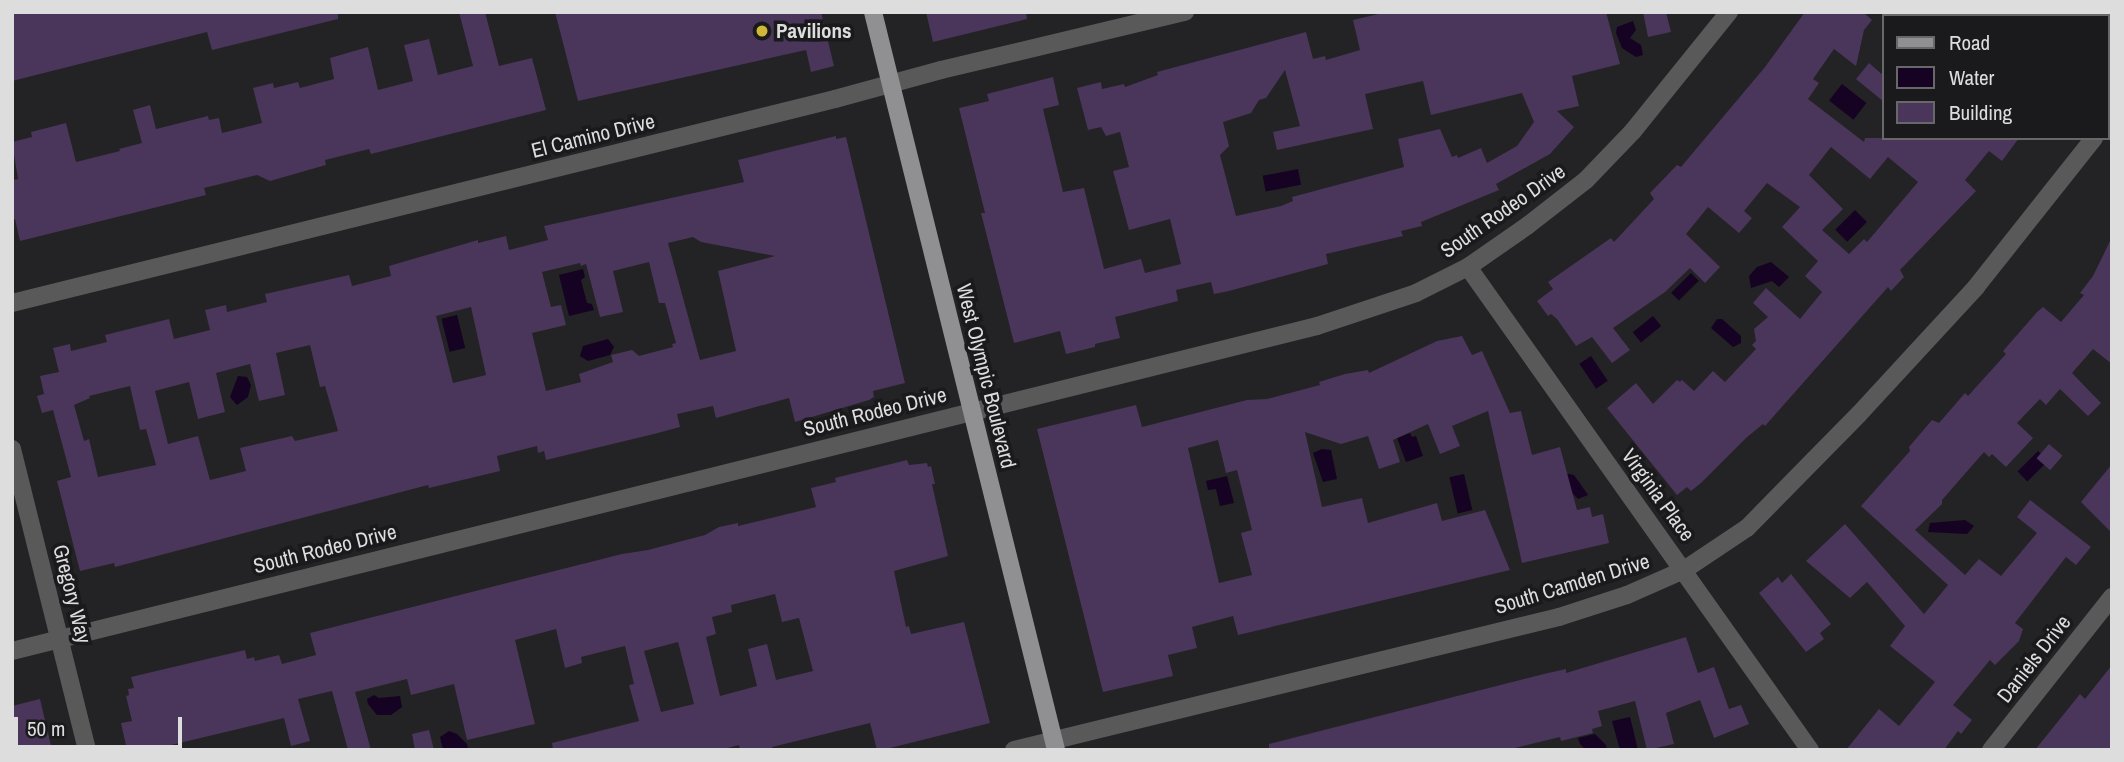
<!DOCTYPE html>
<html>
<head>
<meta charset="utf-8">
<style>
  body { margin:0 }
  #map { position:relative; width:2124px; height:762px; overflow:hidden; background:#232224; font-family:"Archivo Narrow",sans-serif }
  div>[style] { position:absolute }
  .water>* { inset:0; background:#160323; transform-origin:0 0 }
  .building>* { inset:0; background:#4a355b; transform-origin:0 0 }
  .street>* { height:18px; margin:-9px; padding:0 9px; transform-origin:9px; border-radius:9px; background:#59595a }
  .primary>* { height:18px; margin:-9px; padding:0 9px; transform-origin:9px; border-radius:9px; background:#908f91 }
  .dots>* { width:19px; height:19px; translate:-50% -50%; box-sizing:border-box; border:4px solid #1a191b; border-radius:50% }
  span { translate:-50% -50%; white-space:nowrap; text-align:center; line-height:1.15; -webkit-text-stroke:7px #1a191b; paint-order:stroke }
  .poi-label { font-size:21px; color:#deddde; font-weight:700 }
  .left { translate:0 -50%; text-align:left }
  .street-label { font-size:21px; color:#deddde }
  .frame { position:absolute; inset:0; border:14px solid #deddde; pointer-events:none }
  .legend { position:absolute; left:1882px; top:14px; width:228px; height:126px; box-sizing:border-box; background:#1a191b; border:2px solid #686769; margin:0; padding:9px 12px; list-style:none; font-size:21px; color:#deddde }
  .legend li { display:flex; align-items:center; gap:14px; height:35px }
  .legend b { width:35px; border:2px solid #686769 }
  .scale { position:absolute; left:14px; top:717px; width:168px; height:32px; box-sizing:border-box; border:4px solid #deddde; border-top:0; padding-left:9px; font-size:21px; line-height:24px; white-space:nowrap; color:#deddde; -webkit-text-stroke:5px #1a191b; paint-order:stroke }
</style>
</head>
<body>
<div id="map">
  <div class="water">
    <div style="clip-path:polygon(1633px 21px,1636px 30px,1630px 38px,1641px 45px,1643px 55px,1636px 57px,1622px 48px,1616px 33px,1617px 27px)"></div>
    <div style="left:1842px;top:84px;width:31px;height:21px;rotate:38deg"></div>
    <div style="left:1298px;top:169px;width:16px;height:36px;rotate:79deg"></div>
    <div style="left:1855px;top:210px;width:17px;height:28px;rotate:45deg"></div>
    <div style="clip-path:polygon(1771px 262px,1789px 277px,1779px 287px,1772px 281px,1751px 288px,1749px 276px,1757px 267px)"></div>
    <div style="clip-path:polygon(583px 269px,585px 277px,581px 280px,587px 303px,592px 304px,594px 310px,569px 316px,559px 275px)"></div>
    <div style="left:1691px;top:273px;width:11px;height:28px;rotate:45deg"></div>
    <div style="left:457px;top:315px;width:34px;height:16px;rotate:76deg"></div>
    <div style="left:1653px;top:316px;width:13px;height:26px;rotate:51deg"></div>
    <div style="clip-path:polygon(1717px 319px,1722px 319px,1741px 336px,1741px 343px,1733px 347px,1711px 328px)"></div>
    <div style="clip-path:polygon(608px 339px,614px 347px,610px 355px,588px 361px,580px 356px,583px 346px)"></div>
    <div style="left:1591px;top:356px;width:30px;height:14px;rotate:56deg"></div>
    <div style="clip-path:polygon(238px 376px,247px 377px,251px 385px,248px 397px,237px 405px,230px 397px)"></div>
    <div style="clip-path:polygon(1410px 433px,1412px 437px,1416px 436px,1423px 456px,1406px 462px,1397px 438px)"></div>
    <div style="clip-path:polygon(1322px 449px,1331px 450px,1337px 479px,1323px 482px,1313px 453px)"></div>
    <div style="left:2038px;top:451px;width:14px;height:29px;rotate:45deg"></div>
    <div style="left:1464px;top:474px;width:37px;height:15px;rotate:77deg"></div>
    <div style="clip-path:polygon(1569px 474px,1574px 475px,1588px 495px,1578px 499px,1569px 490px,1560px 475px)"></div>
    <div style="clip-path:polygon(1227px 476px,1234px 503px,1220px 506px,1216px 489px,1208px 490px,1206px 481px)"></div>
    <div style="clip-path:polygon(1965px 520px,1974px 526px,1967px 534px,1928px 532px,1930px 523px)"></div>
    <div style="clip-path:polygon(374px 695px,379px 698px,400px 696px,402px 707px,391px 715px,377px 715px,368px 704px,367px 699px)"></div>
    <div style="clip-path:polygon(1630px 717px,1638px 750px,1620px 750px,1612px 721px)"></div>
    <div style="clip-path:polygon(449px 731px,457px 734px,467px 744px,468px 750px,443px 749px,440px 737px)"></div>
    <div style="clip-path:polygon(1595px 734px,1606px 745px,1607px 750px,1586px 750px,1580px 744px,1578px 738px)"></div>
  </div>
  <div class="building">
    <div style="clip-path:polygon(12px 12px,338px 12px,338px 19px,212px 50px,207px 32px,12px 81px)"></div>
    <div style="clip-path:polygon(459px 12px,485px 12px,499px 66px,532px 58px,546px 110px,371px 154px,369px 149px,325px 160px,326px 165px,270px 181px,257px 175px,204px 188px,206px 195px,20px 241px,15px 219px,12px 220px,12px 180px,18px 179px,12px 142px,32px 137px,31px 132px,66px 123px,76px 162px,120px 151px,119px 149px,142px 143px,133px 110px,150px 105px,156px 129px,208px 116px,209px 120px,219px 118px,222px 133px,262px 123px,253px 88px,273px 83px,274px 88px,298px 82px,300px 88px,334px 79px,330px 58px,368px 47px,378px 90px,413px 81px,404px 45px,429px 39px,438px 75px,473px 66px)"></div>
    <div style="clip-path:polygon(555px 12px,821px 12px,834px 66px,811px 72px,806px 50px,578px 101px)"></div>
    <div style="clip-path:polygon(926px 12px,1026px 12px,1027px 19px,933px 42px)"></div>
    <div style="clip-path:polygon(evenodd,1387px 12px,1606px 12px,1620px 64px,1572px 76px,1579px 106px,1557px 111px,1574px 127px,1550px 154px,1496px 184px,1499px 190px,1421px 222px,1422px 226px,1401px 231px,1403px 236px,1326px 254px,1328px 264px,1229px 291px,1214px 294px,1211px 282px,1176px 290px,1178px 301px,1115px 317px,1120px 338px,1095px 344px,1095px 347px,1066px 354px,1060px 331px,1014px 343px,981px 213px,985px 213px,959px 108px,989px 101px,987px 94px,1053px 77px,1059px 105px,1043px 109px,1063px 192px,1084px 188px,1104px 269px,1141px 259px,1145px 273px,1181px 264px,1170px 219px,1129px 230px,1113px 171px,1129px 167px,1120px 132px,1106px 136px,1101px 127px,1088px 130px,1077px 88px,1101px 82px,1102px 89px,1124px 84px,1125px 87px,1158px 75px,1157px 72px,1306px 32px,1313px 59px,1325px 56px,1326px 60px,1360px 50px,1353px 20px,1387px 12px,1285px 70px,1300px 126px,1273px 132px,1277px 150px,1373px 129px,1365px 94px,1423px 81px,1431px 115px,1522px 93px,1534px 122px,1517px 146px,1487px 163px,1481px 148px,1458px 158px,1457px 155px,1452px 157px,1440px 129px,1398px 139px,1404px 167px,1292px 197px,1293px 201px,1281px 206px,1236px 216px,1220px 155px,1229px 146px,1223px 122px,1251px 113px,1259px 100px,1266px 98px,1285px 70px)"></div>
    <div style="clip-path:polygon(1643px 12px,1666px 12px,1671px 32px,1648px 37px)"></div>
    <div style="clip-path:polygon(evenodd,1805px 12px,1863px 12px,1872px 20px,1864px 30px,1856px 66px,1834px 49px,1813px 79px,1819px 83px,1808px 99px,1864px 142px,1865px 138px,2019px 138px,2002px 161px,1989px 151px,1965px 180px,1976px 191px,1900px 270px,1904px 277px,1891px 291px,1888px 287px,1765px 426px,1763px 424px,1746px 438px,1701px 483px,1691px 491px,1687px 487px,1677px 495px,1607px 408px,1636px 383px,1653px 404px,1677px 380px,1680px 382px,1682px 380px,1694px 391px,1713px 371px,1725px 382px,1756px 349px,1752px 345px,1756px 341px,1754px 329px,1768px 317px,1753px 303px,1766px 288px,1800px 319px,1822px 292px,1805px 276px,1818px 261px,1782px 227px,1800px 207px,1767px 183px,1744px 211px,1752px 218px,1739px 233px,1708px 207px,1686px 234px,1720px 267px,1705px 283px,1690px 268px,1665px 292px,1613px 328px,1630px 350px,1612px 363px,1592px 337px,1576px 346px,1557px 319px,1551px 314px,1548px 316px,1537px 301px,1553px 289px,1548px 282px,1611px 238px,1614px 242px,1654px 199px,1650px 193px,1677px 165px,1681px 167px,1765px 67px,1805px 12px,1831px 147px,1870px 179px,1888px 157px,1918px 182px,1867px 242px,1864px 239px,1849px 254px,1822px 230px,1843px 209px,1809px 175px,1831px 147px)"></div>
    <div style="clip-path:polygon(1869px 63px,1884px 76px,1884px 102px,1856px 79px)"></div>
    <div style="clip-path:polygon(evenodd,836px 136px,836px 139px,846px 137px,905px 383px,873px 391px,874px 397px,869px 400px,795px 422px,789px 398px,716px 418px,713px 406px,677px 414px,680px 427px,654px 434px,546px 460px,544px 451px,538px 453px,537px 446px,497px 456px,500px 471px,429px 488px,428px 485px,115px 567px,114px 563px,80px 571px,57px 481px,71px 477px,53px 410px,42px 413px,37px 396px,44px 394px,40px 376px,59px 372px,53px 348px,70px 344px,71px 351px,107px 342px,105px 335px,169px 319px,174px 339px,210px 330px,205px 310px,226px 305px,227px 312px,267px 302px,265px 294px,349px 275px,352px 286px,391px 276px,389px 266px,478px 240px,478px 243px,506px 236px,509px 250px,548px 240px,544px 226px,744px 182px,738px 160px,836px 136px,693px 237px,701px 242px,775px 256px,718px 271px,736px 351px,700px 360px,668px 243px,693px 237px,836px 136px,649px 262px,659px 303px,665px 303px,676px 343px,672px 344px,673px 347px,639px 356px,632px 350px,611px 355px,613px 362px,579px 374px,581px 382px,546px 391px,532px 333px,566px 325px,561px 305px,551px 307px,542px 272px,580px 263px,581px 266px,586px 264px,600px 317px,623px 312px,613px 271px,649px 262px,836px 136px,471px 307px,486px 375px,453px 383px,436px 316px,471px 307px,836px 136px,310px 345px,320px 387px,325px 386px,338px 431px,295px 441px,292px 436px,240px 448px,246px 471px,210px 480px,198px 436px,168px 444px,155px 391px,189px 382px,198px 419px,225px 412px,216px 373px,250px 364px,259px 401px,285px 395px,276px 353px,310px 345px,836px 136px,130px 386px,140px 430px,146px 429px,156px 465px,98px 477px,89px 439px,84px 441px,74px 405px,90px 398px,89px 396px,130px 386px)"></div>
    <div style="clip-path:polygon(2112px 237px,2112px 364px,2093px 349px,2072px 373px,2101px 403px,2088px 416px,2060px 389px,2046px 405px,2040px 399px,2017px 423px,2033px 438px,2006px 467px,1992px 454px,1989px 457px,1984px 452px,1942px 500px,1942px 504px,1915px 530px,1965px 575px,1979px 559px,2001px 576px,2037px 533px,2017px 517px,2030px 500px,2091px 547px,2076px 565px,2066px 557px,2015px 623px,2023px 629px,2019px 641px,1995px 665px,1990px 660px,1953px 705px,1972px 720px,1961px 734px,1958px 731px,1944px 750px,1846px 750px,1879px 709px,1899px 726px,1935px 682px,1890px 646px,1905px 626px,1867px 582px,1850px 598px,1806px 561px,1845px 524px,1924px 614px,1948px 585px,1861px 506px,1910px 451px,1909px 447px,1932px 420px,1939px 423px,1965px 393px,1968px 396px,2006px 354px,2003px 351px,2037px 312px,2043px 307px,2061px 322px,2084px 295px,2080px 293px,2093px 276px)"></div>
    <div style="clip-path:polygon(evenodd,1462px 336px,1472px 355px,1482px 351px,1510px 413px,1521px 411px,1532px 455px,1560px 447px,1577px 510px,1590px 507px,1592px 517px,1603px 514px,1609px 543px,1522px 563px,1488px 411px,1452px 426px,1460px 446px,1440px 454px,1428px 424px,1393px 440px,1400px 462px,1379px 469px,1368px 436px,1341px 444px,1305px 432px,1322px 507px,1362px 498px,1368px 523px,1437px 503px,1442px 521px,1485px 510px,1510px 570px,1238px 635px,1233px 616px,1192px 627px,1197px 648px,1168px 655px,1173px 676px,1103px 692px,1037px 429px,1136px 405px,1142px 427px,1247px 400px,1267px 399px,1320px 385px,1319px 382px,1345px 374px,1368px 370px,1369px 373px,1437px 341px,1462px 336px,1218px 440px,1226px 473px,1237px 470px,1252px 530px,1241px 533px,1252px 575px,1219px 583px,1188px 448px,1218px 440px)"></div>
    <div style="left:2049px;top:444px;width:18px;height:19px;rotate:41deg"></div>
    <div style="clip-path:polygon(evenodd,907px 460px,909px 465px,927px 463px,928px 467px,931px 466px,935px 484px,932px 484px,948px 556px,894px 571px,906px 627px,909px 626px,911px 634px,964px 622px,990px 723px,882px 750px,877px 750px,870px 723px,772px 747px,773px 750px,740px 750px,739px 745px,720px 750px,553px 750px,552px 743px,639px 721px,629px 685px,634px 684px,625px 646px,581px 657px,582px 663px,565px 668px,556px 629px,515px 640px,535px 724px,467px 740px,454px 684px,411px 695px,407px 679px,355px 692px,371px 750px,348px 750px,332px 691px,298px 699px,310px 741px,291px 746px,284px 718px,167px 746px,168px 750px,127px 750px,121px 723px,132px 721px,126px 696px,129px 695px,128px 689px,134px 688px,131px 677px,245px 650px,247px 659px,254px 657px,255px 661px,279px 655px,282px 664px,316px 655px,310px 633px,622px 554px,648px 550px,705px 535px,719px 527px,738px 523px,738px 526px,816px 507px,811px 488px,836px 482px,835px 478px,907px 460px,775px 594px,782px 622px,799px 618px,813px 671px,776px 680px,767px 644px,748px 649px,757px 686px,720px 696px,706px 637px,716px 634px,712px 617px,732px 612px,731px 605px,775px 594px,907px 460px,678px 642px,694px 704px,661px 712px,644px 651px,678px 642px)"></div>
    <div style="clip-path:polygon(2112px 464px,2112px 533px,2081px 502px)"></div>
    <div style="clip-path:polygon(1791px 574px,1831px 624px,1820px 633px,1824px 639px,1806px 652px,1759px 593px,1778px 577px,1782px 583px)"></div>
    <div style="clip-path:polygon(1686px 637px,1698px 673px,1714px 667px,1729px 709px,1741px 705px,1749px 724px,1714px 738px,1700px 700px,1666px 713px,1674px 744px,1647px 750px,1635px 701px,1598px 711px,1602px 726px,1592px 729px,1593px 733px,1561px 741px,1560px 737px,1507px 750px,1269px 750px,1269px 744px,1548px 673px,1566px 669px,1566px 673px)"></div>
    <div style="clip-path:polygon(2112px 665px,2112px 750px,2035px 750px,2080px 694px,2085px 699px)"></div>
    <div style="clip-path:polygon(40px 699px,52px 750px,12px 750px,12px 706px)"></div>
    <div style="clip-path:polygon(429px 730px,434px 750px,415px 750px,412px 734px)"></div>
  </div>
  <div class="street">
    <div style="left:2108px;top:120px;width:6px;rotate:-51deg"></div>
    <div style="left:1468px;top:267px;width:592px;rotate:54.7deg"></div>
    <div style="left:12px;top:303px;width:848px;rotate:-13.92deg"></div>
    <div style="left:835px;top:99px;width:110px;rotate:-15.3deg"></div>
    <div style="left:941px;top:70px;width:251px;rotate:-13.4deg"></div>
    <div style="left:12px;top:449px;width:310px;rotate:76deg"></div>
    <div style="left:12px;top:651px;width:1345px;rotate:-13.98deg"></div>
    <div style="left:1317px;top:326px;width:104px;rotate:-18.4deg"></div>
    <div style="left:1416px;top:293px;width:58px;rotate:-26.6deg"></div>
    <div style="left:1468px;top:267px;width:72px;rotate:-34.8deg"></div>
    <div style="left:1527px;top:226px;width:75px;rotate:-37.9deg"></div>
    <div style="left:1586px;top:180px;width:68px;rotate:-46.2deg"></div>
    <div style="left:1633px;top:131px;width:153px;rotate:-51.1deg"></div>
    <div style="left:1014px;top:750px;width:561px;rotate:-13.71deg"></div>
    <div style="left:1559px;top:617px;width:71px;rotate:-17.9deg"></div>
    <div style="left:1627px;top:595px;width:62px;rotate:-23.7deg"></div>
    <div style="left:1684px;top:570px;width:76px;rotate:-33.7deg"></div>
    <div style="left:1747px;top:528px;width:160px;rotate:-45.5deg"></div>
    <div style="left:1859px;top:414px;width:173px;rotate:-47.3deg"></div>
    <div style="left:1976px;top:287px;width:190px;rotate:-51.6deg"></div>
    <div style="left:1991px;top:750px;width:195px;rotate:-51.7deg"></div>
  </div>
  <div class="primary">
    <div style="left:873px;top:12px;width:760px;rotate:76.07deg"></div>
  </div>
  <div class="dots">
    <div style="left:762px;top:31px;background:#cfb837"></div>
  </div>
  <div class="poi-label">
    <span class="left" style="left:776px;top:31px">Pavilions</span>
  </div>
  <div class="street-label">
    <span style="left:593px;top:136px;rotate:-14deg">El Camino Drive</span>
    <span style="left:1503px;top:211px;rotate:-35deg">South Rodeo Drive</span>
    <span style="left:986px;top:376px;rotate:76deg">West Olympic Boulevard</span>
    <span style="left:875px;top:412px;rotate:-14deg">South Rodeo Drive</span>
    <span style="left:1658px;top:495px;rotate:54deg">Virginia Place</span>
    <span style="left:325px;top:549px;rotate:-14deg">South Rodeo Drive</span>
    <span style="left:1572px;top:584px;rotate:-17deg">South Camden Drive</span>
    <span style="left:72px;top:594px;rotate:76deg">Gregory Way</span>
    <span style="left:2034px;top:659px;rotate:-52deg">Daniels Drive</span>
  </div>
  <div class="frame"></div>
  <ul class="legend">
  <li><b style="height:9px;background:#908f91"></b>Road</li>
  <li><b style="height:19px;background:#160323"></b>Water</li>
  <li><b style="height:19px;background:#4a355b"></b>Building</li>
  </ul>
  <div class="scale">50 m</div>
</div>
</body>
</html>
